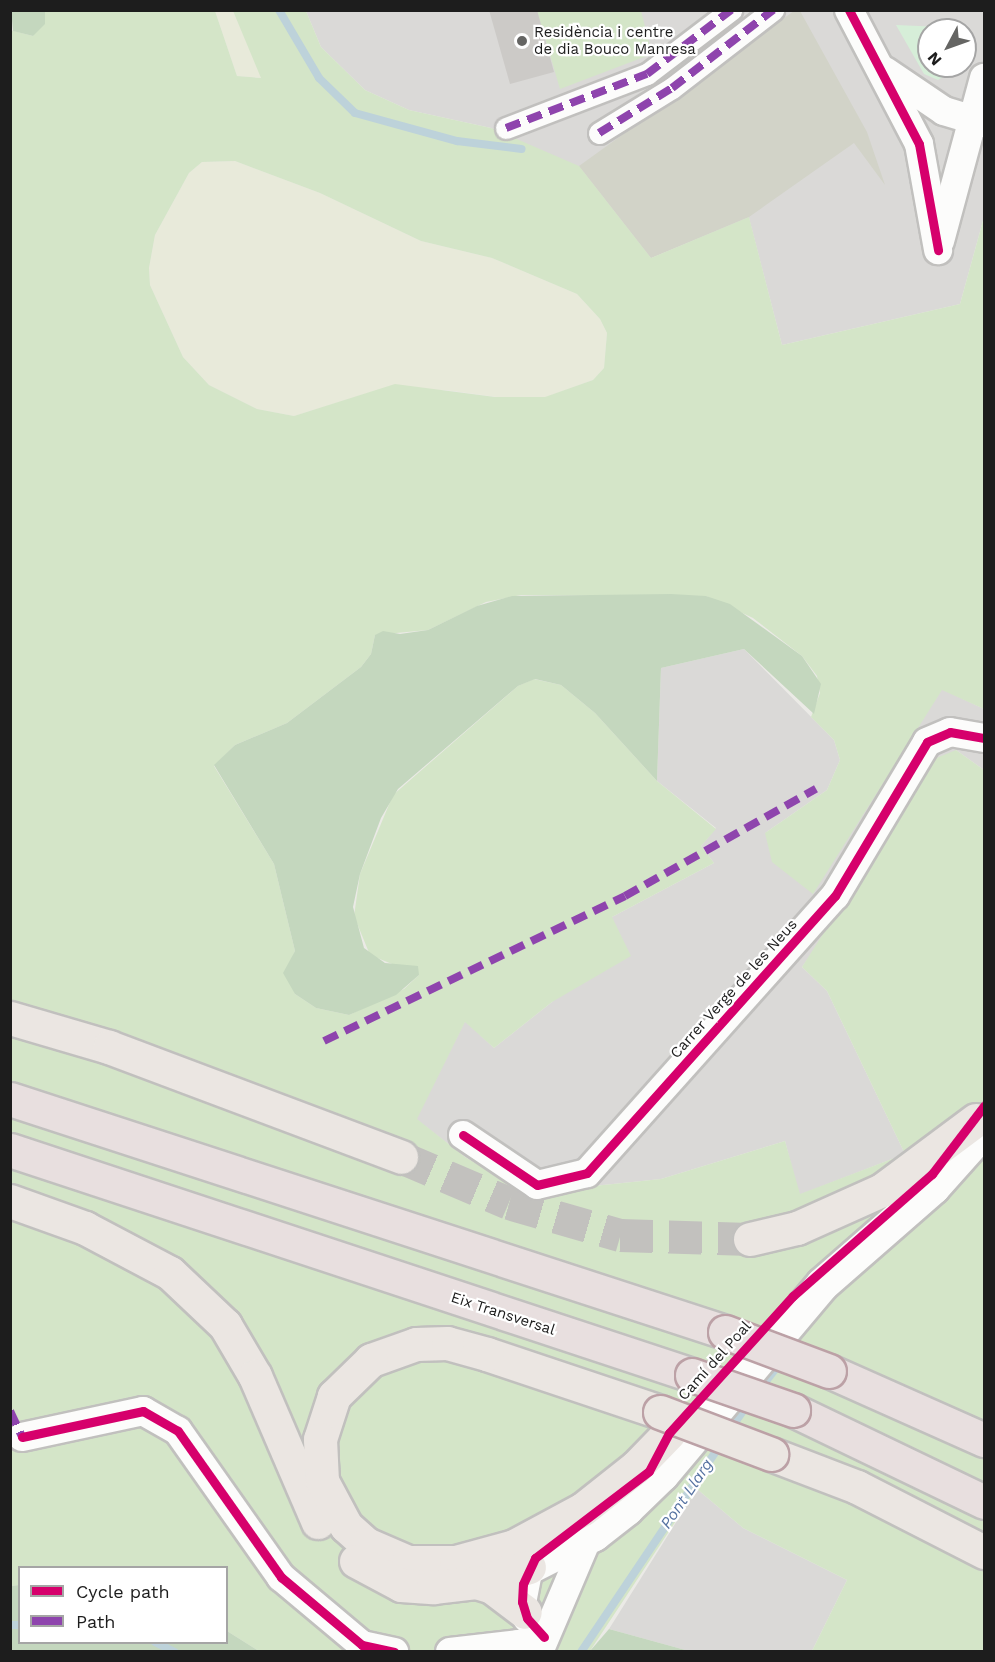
<!DOCTYPE html>
<html>
<head>
<meta charset="utf-8">
<style>
  body { margin:0 }
  #map { position:relative; width:995px; height:1662px; overflow:hidden; background:#ebeae6; font-family:"Work Sans",sans-serif }
  div>[style] { position:absolute }
  .residential>* { inset:0; background:#dad9d7 }
  .construction>* { inset:0; background:#d2d3c8 }
  .farmland>* { inset:0; background:#e8eada }
  .grass>* { inset:0; background:#d4e5c8 }
  .forest>* { inset:0; background:#c4d7be }
  .park>* { inset:0; background:#d6eed8 }
  .stream>* { height:8px; margin:-4px; padding:0 4px; transform-origin:4px; border-radius:4px; background:#bdd2da }
  .building>* { inset:0; background:#cccac7 }
  .trunk-tunnel>* { height:33px; margin-top:-16.5px; transform-origin:0; background:repeating-linear-gradient(90deg,#c2c1be 0 33px,transparent 0 49px) }
  .roads { filter:drop-shadow(2px 0 #c1c0be) drop-shadow(-2px 0 #c1c0be) drop-shadow(0 2px #c1c0be) drop-shadow(0 -2px #c1c0be) }
  .pedestrian>* { height:21px; margin:-10.5px; padding:0 10.5px; transform-origin:10.5px; border-radius:10.5px; background:#fcfcfb }
  .minor>* { height:28px; margin:-14px; padding:0 14px; transform-origin:14px; border-radius:14px; background:#fcfcfb }
  .tertiary>* { height:33px; margin:-16.5px; padding:0 16.5px; transform-origin:16.5px; border-radius:16.5px; background:#fcfcfb }
  .trunk>* { height:33px; margin:-16.5px; padding:0 16.5px; transform-origin:16.5px; border-radius:16.5px; background:#ebe6e2 }
  .motorway>* { height:33px; margin:-16.5px; padding:0 16.5px; transform-origin:16.5px; border-radius:16.5px; background:#e8dfdf }
  .bridges { filter:drop-shadow(2px 0 #bca1a6) drop-shadow(-2px 0 #bca1a6) drop-shadow(0 2px #bca1a6) drop-shadow(0 -2px #bca1a6) }
  .trunk-bridge>* { height:33px; margin:-16.5px; padding:0 16.5px; transform-origin:16.5px; border-radius:16.5px; background:#ebe6e2 }
  .motorway-bridge>* { height:33px; margin:-16.5px; padding:0 16.5px; transform-origin:16.5px; border-radius:16.5px; background:#e8dfdf }
  .quiet>* { height:8px; margin-top:-4px; transform-origin:0; background:repeating-linear-gradient(90deg,#8e44ad 0 15px,transparent 0 23px) }
  .cycleway>* { height:9px; margin:-4.5px; padding:0 4.5px; transform-origin:4.5px; border-radius:4.5px; background:#d6006c }
  .dots>* { width:16px; height:16px; translate:-50% -50%; box-sizing:border-box; border:3px solid #fff; border-radius:50% }
  span { translate:-50% -50%; white-space:nowrap; text-align:center; line-height:1.15; -webkit-text-stroke:4.5px #fff; paint-order:stroke }
  .poi-label { font-size:15px; color:#1d1d1d }
  .left { translate:0 -50%; text-align:left }
  .street-label { font-size:15px; color:#1d1d1d }
  .water-label { font-size:16px; color:#5572a1; font-style:italic }
  .frame { position:absolute; inset:0; border:12px solid #1d1d1d; pointer-events:none }
  .legend { position:absolute; left:18px; top:1566px; width:210px; height:78px; box-sizing:border-box; background:#fff; border:2px solid #a5a5a5; margin:0; padding:8px 10px; list-style:none; font-size:18px; color:#1d1d1d }
  .legend li { display:flex; align-items:center; gap:12px; height:30px }
  .legend b { width:30px; border:2px solid #a5a5a5 }
  .north { position:absolute; left:917px; top:18px; width:60px; height:60px; box-sizing:border-box; background:#fff; border:2px solid #a5a5a5; border-radius:50%; rotate:229deg; font-size:16px; font-weight:700; line-height:24px; text-align:center; color:#1d1d1d }
  .north::after { content:''; display:block; margin:auto; width:21px; height:27px; background:#656563; clip-path:polygon(50% 0,100% 100%,50% 72%,0 100%) }
</style>
</head>
<body>
<div id="map">
  <div class="residential">
    <div style="clip-path:polygon(evenodd,306px 11px,984px 11px,984px 217px,960px 304px,782px 345px,749px 218px,651px 258px,491px 128px,409px 110px,365px 90px,321px 47px,306px 11px,929px 30px,965px 30px,965px 66px,929px 66px,929px 30px)"></div>
    <div style="clip-path:polygon(744px 649px,834px 740px,840px 760px,827px 790px,765px 833px,887px 774px,942px 689px,984px 709px,984px 770px,956px 750px,802px 967px,827px 991px,905px 1154px,799px 1195px,785px 1141px,661px 1179px,526px 1193px,465px 1157px,416px 1119px,465px 1021px,494px 1048px,552px 1002px,612px 917px,714px 863px,701px 846px,716px 828px,657px 781px,661px 668px)"></div>
    <div style="clip-path:polygon(697px 1489px,743px 1528px,847px 1580px,812px 1651px,689px 1651px,609px 1629px)"></div>
  </div>
  <div class="construction">
    <div style="clip-path:polygon(794px 11px,800px 11px,867px 132px,885px 185px,854px 143px,749px 217px,651px 258px,579px 166px)"></div>
  </div>
  <div class="farmland">
    <div style="clip-path:polygon(215px 11px,233px 11px,262px 78px,237px 76px)"></div>
    <div style="clip-path:polygon(235px 161px,320px 193px,421px 241px,492px 258px,577px 294px,600px 319px,607px 333px,604px 368px,593px 380px,546px 397px,512px 399px,445px 390px,378px 390px,294px 416px,257px 409px,209px 385px,183px 357px,150px 285px,149px 268px,155px 235px,189px 173px,202px 162px)"></div>
  </div>
  <div class="grass">
    <div style="clip-path:polygon(evenodd,45px 11px,215px 11px,237px 76px,261px 78px,233px 11px,306px 11px,321px 47px,365px 90px,409px 110px,491px 128px,579px 166px,651px 258px,749px 217px,782px 345px,960px 304px,984px 217px,984px 709px,942px 690px,813px 894px,772px 862px,765px 833px,827px 790px,840px 760px,834px 740px,811px 717px,820px 693px,817px 676px,802px 656px,753px 618px,706px 596px,521px 595px,486px 602px,428px 630px,375px 635px,371px 654px,361px 667px,287px 723px,235px 745px,214px 766px,274px 864px,295px 951px,288px 967px,295px 994px,316px 1008px,349px 1015px,404px 989px,419px 975px,370px 955px,354px 916px,360px 874px,393px 795px,518px 686px,534px 679px,561px 685px,595px 713px,657px 781px,716px 829px,701px 846px,714px 863px,612px 917px,631px 956px,552px 1002px,494px 1048px,465px 1022px,417px 1119px,465px 1157px,526px 1193px,661px 1179px,785px 1141px,800px 1194px,905px 1154px,827px 991px,802px 967px,934px 759px,956px 750px,984px 770px,984px 1651px,812px 1651px,847px 1580px,743px 1528px,697px 1489px,590px 1651px,259px 1651px,227px 1631px,226px 1568px,20px 1568px,19px 1585px,11px 1586px,10px 30px,33px 36px,45px 11px,235px 161px,320px 193px,421px 241px,492px 258px,577px 294px,600px 319px,607px 333px,604px 368px,593px 380px,545px 397px,495px 397px,395px 384px,294px 416px,257px 409px,209px 385px,183px 357px,150px 285px,149px 268px,155px 235px,189px 173px,202px 162px,235px 161px)"></div>
    <div style="clip-path:polygon(537px 11px,641px 11px,652px 54px,560px 89px)"></div>
  </div>
  <div class="forest">
    <div style="clip-path:polygon(11px 10px,45px 11px,45px 24px,33px 36px,13px 31px)"></div>
    <div style="clip-path:polygon(671px 594px,706px 596px,730px 604px,802px 656px,821px 684px,814px 714px,744px 649px,661px 668px,657px 781px,595px 713px,561px 685px,535px 679px,518px 686px,398px 789px,381px 818px,360px 874px,353px 907px,364px 948px,385px 963px,418px 966px,419px 975px,396px 995px,349px 1015px,316px 1008px,295px 994px,283px 973px,295px 951px,274px 864px,214px 765px,235px 745px,287px 723px,361px 667px,371px 654px,375px 635px,383px 631px,400px 634px,428px 630px,477px 606px,512px 596px)"></div>
    <div style="clip-path:polygon(19px 1585px,20px 1642px,226px 1642px,227px 1631px,259px 1651px,11px 1651px,11px 1586px)"></div>
    <div style="clip-path:polygon(609px 1629px,689px 1651px,590px 1651px)"></div>
  </div>
  <div class="park">
    <div style="clip-path:polygon(896px 25px,942px 27px,929px 30px,929px 66px,959px 66px,938px 80px,924px 74px)"></div>
  </div>
  <div class="stream">
    <div style="left:279px;top:10px;width:79px;rotate:59.5deg"></div>
    <div style="left:319px;top:78px;width:50px;rotate:44.2deg"></div>
    <div style="left:355px;top:113px;width:106px;rotate:15.4deg"></div>
    <div style="left:457px;top:141px;width:65px;rotate:7deg"></div>
    <div style="left:759px;top:1390px;width:36px;rotate:-52deg"></div>
    <div style="left:729px;top:1431px;width:33px;rotate:-55deg"></div>
    <div style="left:10px;top:1625px;width:10px"></div>
    <div style="left:155px;top:1642px;width:22px;rotate:27deg"></div>
    <div style="left:581px;top:1652px;width:251px;rotate:-56.1deg"></div>
  </div>
  <div class="building">
    <div style="clip-path:polygon(489px 10px,537px 10px,554px 72px,510px 84px)"></div>
  </div>
  <div class="trunk-tunnel">
    <div style="left:401px;top:1157px;width:117px;rotate:23.1deg"></div>
    <div style="left:509px;top:1203px;width:116px;rotate:16.1deg"></div>
    <div style="left:620px;top:1235px;width:130px;rotate:1.8deg"></div>
  </div>
  <div class="roads">
    <div class="pedestrian">
      <div style="left:506px;top:128px;width:151px;rotate:-21deg"></div>
      <div style="left:647px;top:74px;width:106px;rotate:-37.3deg"></div>
      <div style="left:599px;top:133px;width:86px;rotate:-31.7deg"></div>
      <div style="left:672px;top:88px;width:128px;rotate:-37.7deg"></div>
    </div>
    <div class="minor">
      <div style="left:849px;top:10px;width:151px;rotate:62.4deg"></div>
      <div style="left:919px;top:144px;width:108px;rotate:79.8deg"></div>
      <div style="left:885px;top:71px;width:71px;rotate:34.1deg"></div>
      <div style="left:944px;top:111px;width:42px;rotate:16.7deg"></div>
      <div style="left:940px;top:241px;width:169px;rotate:-74.9deg"></div>
      <div style="left:463px;top:1135px;width:89px;rotate:34deg"></div>
      <div style="left:537px;top:1185px;width:51px;rotate:-13.5deg"></div>
      <div style="left:587px;top:1173px;width:372px;rotate:-48.2deg"></div>
      <div style="left:835px;top:896px;width:179px;rotate:-59.1deg"></div>
      <div style="left:927px;top:742px;width:25px;rotate:-23deg"></div>
      <div style="left:950px;top:732px;width:35px;rotate:10deg"></div>
      <div style="left:22px;top:1437px;width:124px;rotate:-12.1deg"></div>
      <div style="left:143px;top:1411px;width:40px;rotate:29.7deg"></div>
      <div style="left:178px;top:1431px;width:179px;rotate:54.8deg"></div>
      <div style="left:281px;top:1577px;width:106px;rotate:40deg"></div>
      <div style="left:362px;top:1645px;width:33px;rotate:12deg"></div>
      <div style="left:540px;top:1552px;width:19px;rotate:126deg"></div>
      <div style="left:529px;top:1567px;width:36px;rotate:101deg"></div>
      <div style="left:522px;top:1602px;width:17px;rotate:73deg"></div>
      <div style="left:527px;top:1618px;width:25px;rotate:48deg"></div>
      <div style="left:450px;top:1652px;width:68px;rotate:-6.7deg"></div>
      <div style="left:518px;top:1644px;width:22px;rotate:8deg"></div>
      <div style="left:539px;top:1652px;width:125px;rotate:-66.9deg"></div>
    </div>
    <div class="tertiary">
      <div style="left:529px;top:1567px;width:73px;rotate:-26.9deg"></div>
      <div style="left:594px;top:1534px;width:41px;rotate:-38deg"></div>
      <div style="left:626px;top:1509px;width:50px;rotate:-44.2deg"></div>
      <div style="left:662px;top:1474px;width:248px;rotate:-49.9deg"></div>
      <div style="left:822px;top:1284px;width:147px;rotate:-41.1deg"></div>
      <div style="left:933px;top:1187px;width:76px;rotate:-48.2deg"></div>
    </div>
    <div class="trunk">
      <div style="left:10px;top:1018px;width:103px;rotate:16.3deg"></div>
      <div style="left:109px;top:1047px;width:312px;rotate:20.6deg"></div>
      <div style="left:10px;top:1201px;width:80px;rotate:19.8deg"></div>
      <div style="left:85px;top:1228px;width:96px;rotate:27.9deg"></div>
      <div style="left:170px;top:1273px;width:76px;rotate:43.4deg"></div>
      <div style="left:225px;top:1325px;width:59px;rotate:59.5deg"></div>
      <div style="left:255px;top:1376px;width:159px;rotate:66.7deg"></div>
      <div style="left:750px;top:1239px;width:48px;rotate:-13.2deg"></div>
      <div style="left:797px;top:1228px;width:93px;rotate:-24.1deg"></div>
      <div style="left:882px;top:1190px;width:117px;rotate:-36.7deg"></div>
      <div style="left:660px;top:1412px;width:182px;rotate:-161.5deg"></div>
      <div style="left:487px;top:1354px;width:41px;rotate:-164.6deg"></div>
      <div style="left:447px;top:1343px;width:31px;rotate:178deg"></div>
      <div style="left:416px;top:1344px;width:48px;rotate:160.4deg"></div>
      <div style="left:371px;top:1360px;width:52px;rotate:135.8deg"></div>
      <div style="left:334px;top:1396px;width:45px;rotate:108deg"></div>
      <div style="left:320px;top:1439px;width:42px;rotate:87.3deg"></div>
      <div style="left:322px;top:1481px;width:51px;rotate:61.9deg"></div>
      <div style="left:346px;top:1526px;width:27px;rotate:42deg"></div>
      <div style="left:366px;top:1544px;width:46px;rotate:23.2deg"></div>
      <div style="left:408px;top:1562px;width:48px"></div>
      <div style="left:456px;top:1562px;width:60px;rotate:-15.4deg"></div>
      <div style="left:514px;top:1546px;width:78px;rotate:-28.2deg"></div>
      <div style="left:583px;top:1509px;width:68px;rotate:-38.4deg"></div>
      <div style="left:636px;top:1467px;width:47px;rotate:-45.9deg"></div>
      <div style="left:771px;top:1454px;width:92px;rotate:21deg"></div>
      <div style="left:857px;top:1487px;width:143px;rotate:27.1deg"></div>
      <div style="left:356px;top:1561px;width:51px;rotate:28.1deg"></div>
      <div style="left:401px;top:1585px;width:32px;rotate:4deg"></div>
      <div style="left:433px;top:1587px;width:43px;rotate:-6.6deg"></div>
      <div style="left:476px;top:1582px;width:55px;rotate:-15.8deg"></div>
      <div style="left:476px;top:1582px;width:17px;rotate:17deg"></div>
      <div style="left:492px;top:1587px;width:41px;rotate:37.1deg"></div>
    </div>
    <div class="motorway">
      <div style="left:10px;top:1099px;width:752px;rotate:18.05deg"></div>
      <div style="left:10px;top:1150px;width:718px;rotate:18.26deg"></div>
      <div style="left:829px;top:1371px;width:170px;rotate:24deg"></div>
      <div style="left:793px;top:1410px;width:212px;rotate:25.7deg"></div>
    </div>
  </div>
  <div class="bridges">
    <div class="trunk-bridge">
      <div style="left:660px;top:1412px;width:119px;rotate:20.7deg"></div>
    </div>
    <div class="motorway-bridge">
      <div style="left:725px;top:1332px;width:111px;rotate:20.6deg"></div>
      <div style="left:692px;top:1375px;width:107px;rotate:19.1deg"></div>
    </div>
  </div>
  <div class="quiet">
    <div style="left:506px;top:128px;width:151px;rotate:-21deg"></div>
    <div style="left:647px;top:74px;width:106px;rotate:-37.3deg"></div>
    <div style="left:599px;top:133px;width:86px;rotate:-31.7deg"></div>
    <div style="left:672px;top:88px;width:128px;rotate:-37.7deg"></div>
    <div style="left:324px;top:1041px;width:334px;rotate:-25.7deg"></div>
    <div style="left:625px;top:896px;width:219px;rotate:-29.3deg"></div>
    <div style="left:10px;top:1411px;width:29px;rotate:65deg"></div>
  </div>
  <div class="cycleway">
    <div style="left:849px;top:10px;width:151px;rotate:62.4deg"></div>
    <div style="left:919px;top:144px;width:108px;rotate:79.8deg"></div>
    <div style="left:463px;top:1135px;width:89px;rotate:34deg"></div>
    <div style="left:537px;top:1185px;width:51px;rotate:-13.5deg"></div>
    <div style="left:587px;top:1173px;width:372px;rotate:-48.2deg"></div>
    <div style="left:835px;top:896px;width:179px;rotate:-59.1deg"></div>
    <div style="left:927px;top:742px;width:25px;rotate:-23deg"></div>
    <div style="left:950px;top:732px;width:35px;rotate:10deg"></div>
    <div style="left:22px;top:1437px;width:124px;rotate:-12.1deg"></div>
    <div style="left:143px;top:1411px;width:40px;rotate:29.7deg"></div>
    <div style="left:178px;top:1431px;width:179px;rotate:54.8deg"></div>
    <div style="left:281px;top:1577px;width:106px;rotate:40deg"></div>
    <div style="left:362px;top:1645px;width:33px;rotate:12deg"></div>
    <div style="left:544px;top:1637px;width:25px;rotate:-132deg"></div>
    <div style="left:527px;top:1618px;width:17px;rotate:-107deg"></div>
    <div style="left:522px;top:1602px;width:18px;rotate:-87deg"></div>
    <div style="left:523px;top:1584px;width:29px;rotate:-65deg"></div>
    <div style="left:535px;top:1558px;width:143px;rotate:-37.3deg"></div>
    <div style="left:649px;top:1471px;width:43px;rotate:-62.2deg"></div>
    <div style="left:669px;top:1433px;width:185px;rotate:-47.9deg"></div>
    <div style="left:793px;top:1296px;width:185px;rotate:-41.3deg"></div>
    <div style="left:932px;top:1174px;width:86px;rotate:-52.6deg"></div>
  </div>
  <div class="dots">
    <div style="left:522px;top:41px;background:#656563"></div>
  </div>
  <div class="poi-label">
    <span class="left" style="left:534px;top:41px">Residència i centre<br>de dia Bouco Manresa</span>
  </div>
  <div class="street-label">
    <span style="left:734px;top:989px;rotate:-48deg">Carrer Verge de les Neus</span>
    <span style="left:503px;top:1314px;rotate:18deg">Eix Transversal</span>
    <span style="left:715px;top:1361px;rotate:-48deg">Camí del Poal</span>
  </div>
  <div class="water-label">
    <span style="left:687px;top:1494px;rotate:-56deg">Pont Llarg</span>
  </div>
  <div class="frame"></div>
  <ul class="legend">
  <li><b style="height:8px;background:#d6006c"></b>Cycle path</li>
  <li><b style="height:8px;background:#8e44ad"></b>Path</li>
  </ul>
  <div class="north">N</div>
</div>
</body>
</html>
